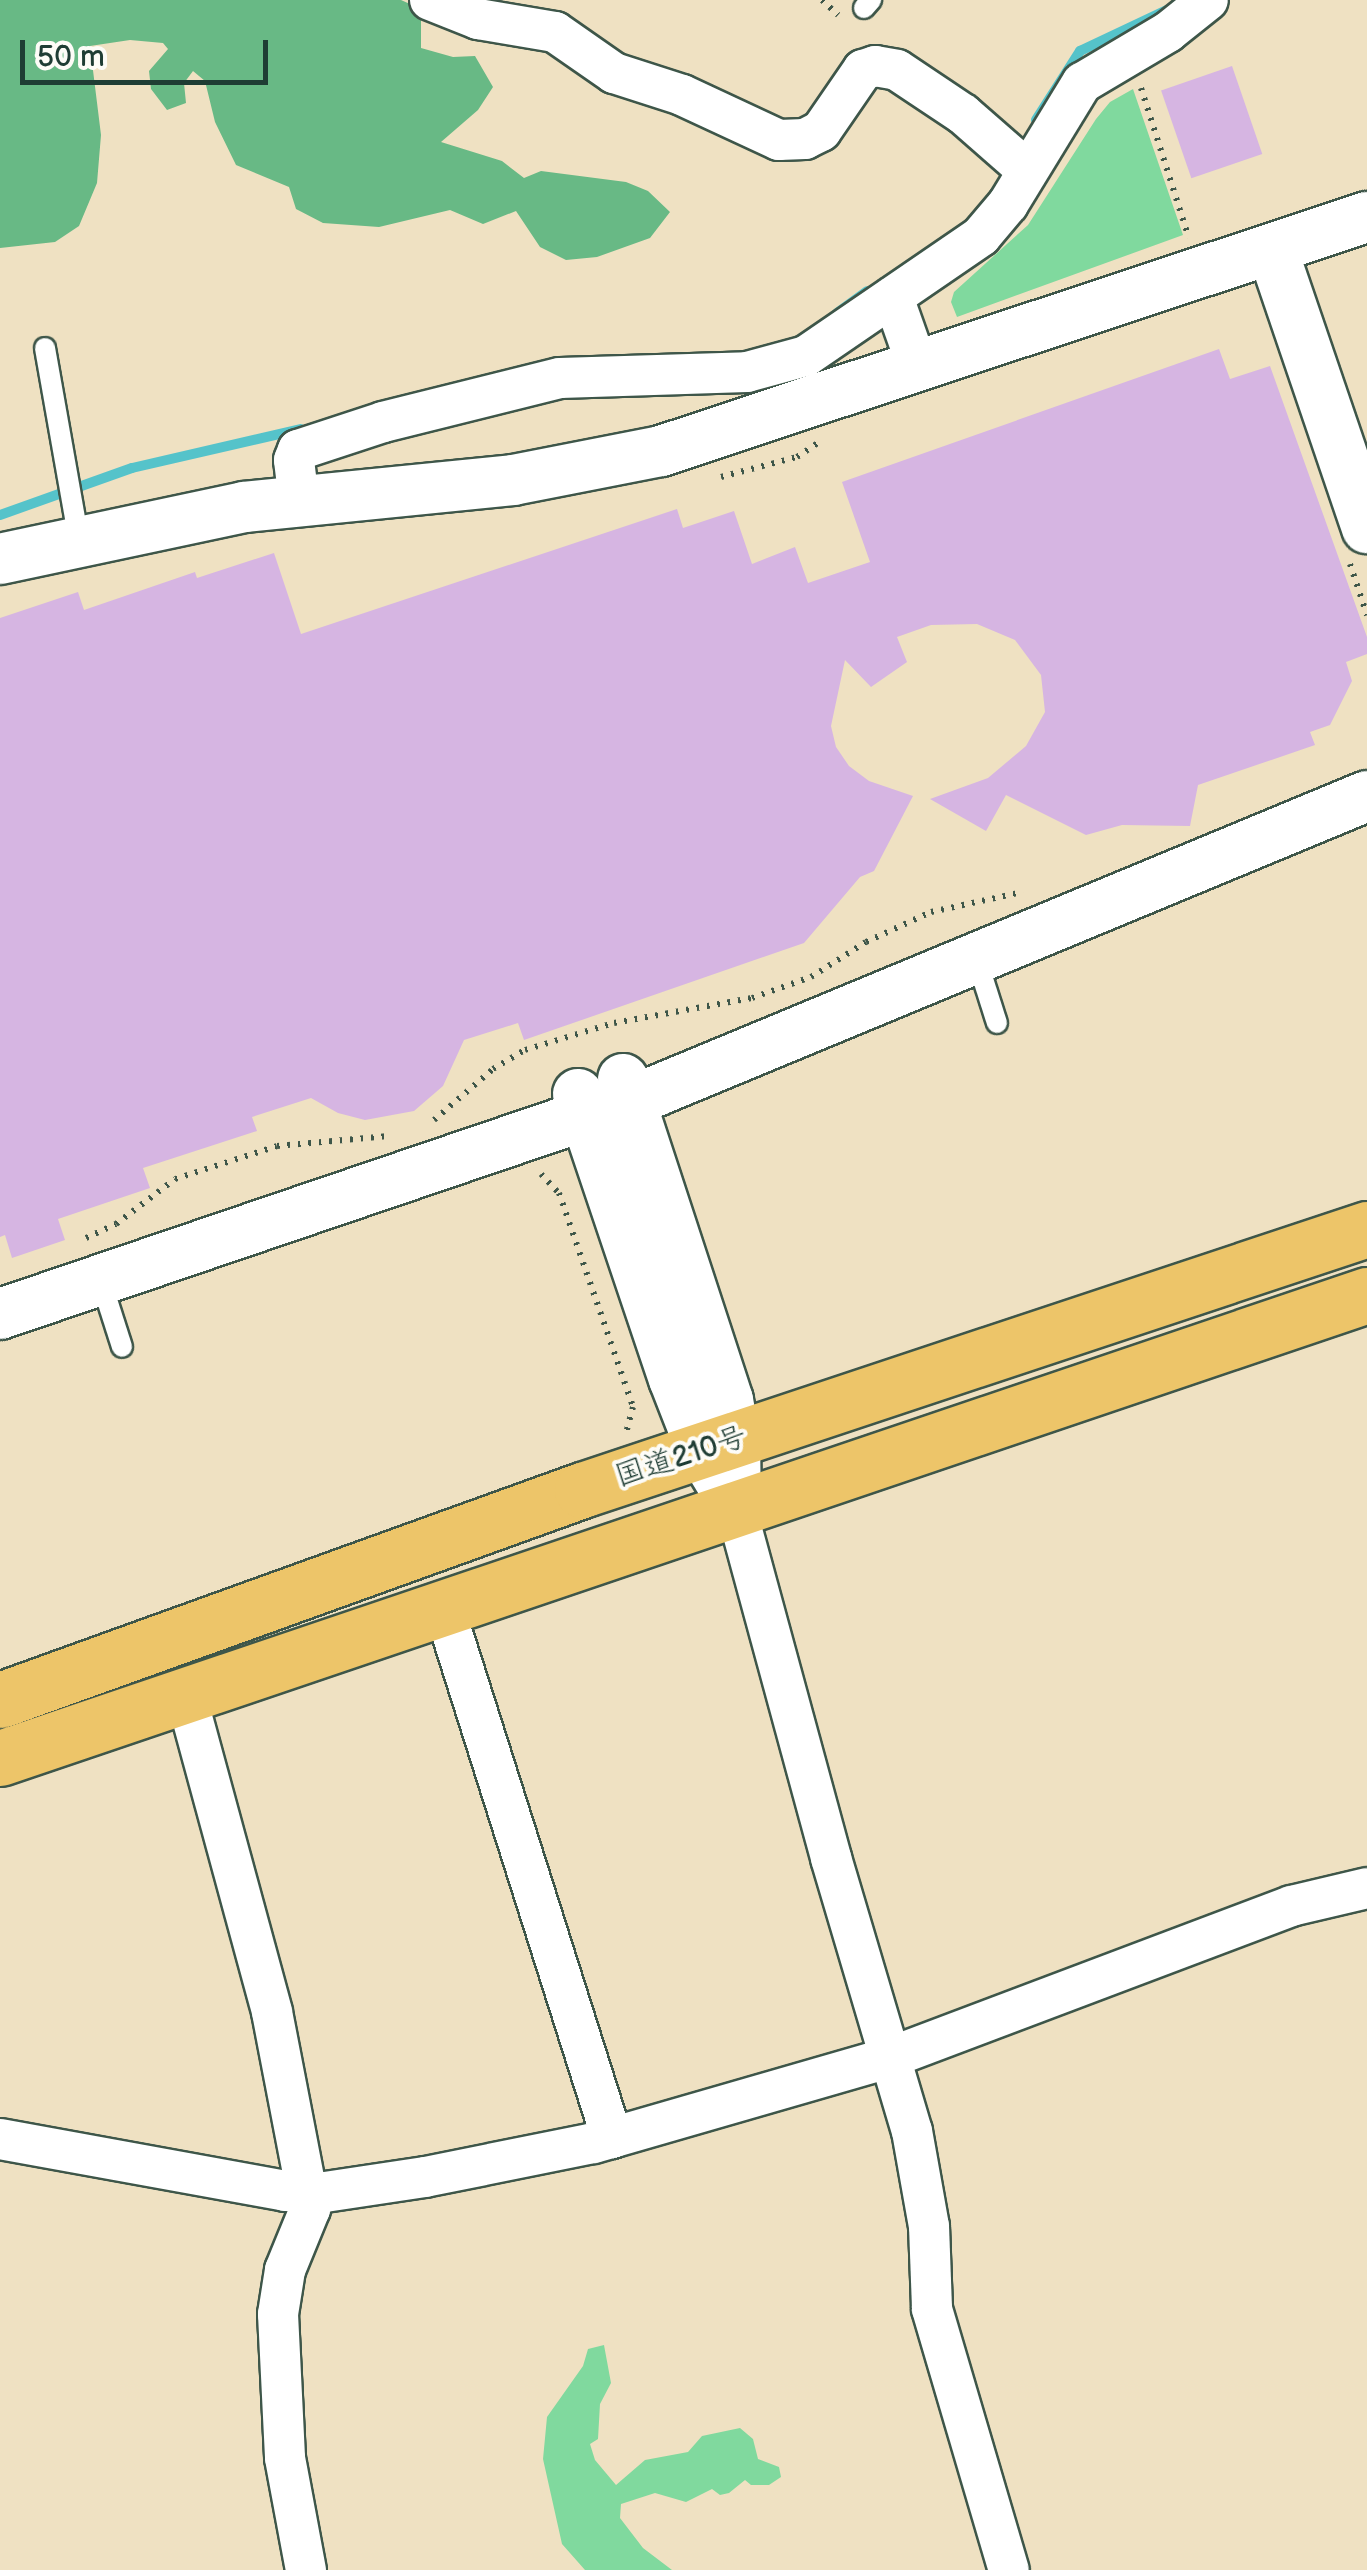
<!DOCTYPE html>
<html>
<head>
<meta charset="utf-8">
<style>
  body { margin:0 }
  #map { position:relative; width:1367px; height:2570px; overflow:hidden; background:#efe1c2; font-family:"Balsamiq Sans","Klee One",sans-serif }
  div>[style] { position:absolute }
  .green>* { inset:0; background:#80d99e }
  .forest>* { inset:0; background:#68b985 }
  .stream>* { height:10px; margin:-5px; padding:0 5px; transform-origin:5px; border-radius:5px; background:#55c3ca }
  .building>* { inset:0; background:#d6b5e2; transform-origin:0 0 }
  .path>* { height:6px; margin-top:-3px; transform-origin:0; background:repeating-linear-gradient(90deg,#3e5649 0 2.5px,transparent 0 10.5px) }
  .roads { filter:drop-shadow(2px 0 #3e5649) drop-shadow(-2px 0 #3e5649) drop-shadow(0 2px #3e5649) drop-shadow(0 -2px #3e5649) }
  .service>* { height:20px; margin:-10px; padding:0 10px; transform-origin:10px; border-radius:10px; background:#fff }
  .minor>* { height:40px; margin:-20px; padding:0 20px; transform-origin:20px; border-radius:20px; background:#fff }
  .tertiary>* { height:50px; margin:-25px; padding:0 25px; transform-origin:25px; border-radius:25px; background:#fff }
  .trunk>* { height:55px; margin:-27.5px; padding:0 27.5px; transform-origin:27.5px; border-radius:27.5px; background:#edc569 }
  span { translate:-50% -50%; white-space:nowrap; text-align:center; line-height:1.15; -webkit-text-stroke:8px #fdfcf7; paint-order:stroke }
  .street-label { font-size:30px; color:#1f3d34 }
  .scale { position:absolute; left:20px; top:40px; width:248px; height:45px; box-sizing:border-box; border:5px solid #1f3d34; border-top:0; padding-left:12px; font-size:30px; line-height:35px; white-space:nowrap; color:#1f3d34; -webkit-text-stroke:8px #fdfcf7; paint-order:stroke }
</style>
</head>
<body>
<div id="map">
  <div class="green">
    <div style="clip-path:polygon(1133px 89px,1183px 235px,957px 317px,951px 302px,954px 292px,1028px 225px,1096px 119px,1110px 102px)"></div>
    <div style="clip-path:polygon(604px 2345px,611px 2383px,600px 2404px,598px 2439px,590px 2444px,595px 2460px,616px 2485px,645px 2460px,688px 2452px,702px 2436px,740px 2428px,753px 2439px,758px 2459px,779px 2467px,781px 2477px,769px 2485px,751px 2485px,745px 2480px,729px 2493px,720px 2495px,712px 2489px,686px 2502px,655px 2493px,621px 2504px,620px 2518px,643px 2548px,672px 2570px,585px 2570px,562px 2544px,543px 2459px,547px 2417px,583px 2366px,588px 2349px)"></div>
  </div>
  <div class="forest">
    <div style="clip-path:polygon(0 0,401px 0,421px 9px,421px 48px,453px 57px,475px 56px,493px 87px,478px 110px,441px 142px,502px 161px,524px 178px,541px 171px,626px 182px,648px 191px,670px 212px,650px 238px,597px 257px,566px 260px,540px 247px,516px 211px,483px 224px,450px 210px,379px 227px,323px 223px,296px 209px,289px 187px,236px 165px,215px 122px,205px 81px,193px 71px,184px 83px,186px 103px,167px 110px,151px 89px,149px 71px,168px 49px,163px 43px,130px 40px,90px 46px,101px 135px,97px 183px,79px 226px,55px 242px,0 248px)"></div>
  </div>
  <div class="stream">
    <div style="left:1036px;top:120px;width:82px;rotate:-57.5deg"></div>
    <div style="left:1080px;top:51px;width:96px;rotate:-25.2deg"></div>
    <div style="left:837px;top:313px;width:37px;rotate:-36deg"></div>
    <div style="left:0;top:515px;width:140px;rotate:-19.6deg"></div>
    <div style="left:132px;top:468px;width:173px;rotate:-13deg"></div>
  </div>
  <div class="building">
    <div style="left:1232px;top:66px;width:93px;height:75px;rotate:71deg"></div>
    <div style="clip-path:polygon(1219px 349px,1230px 379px,1270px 366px,1367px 637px,1367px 654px,1346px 662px,1352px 681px,1330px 725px,1310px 732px,1315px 745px,1198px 785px,1190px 826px,1122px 825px,1086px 835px,1006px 795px,986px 831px,930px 799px,988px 778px,1026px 746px,1045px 712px,1041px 675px,1015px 640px,977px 624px,931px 625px,897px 637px,907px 662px,871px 687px,845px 660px,831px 726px,836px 747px,849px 766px,869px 781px,913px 796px,874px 871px,860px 877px,804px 943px,524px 1040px,518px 1023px,464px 1040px,443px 1086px,414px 1111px,365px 1120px,338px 1113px,311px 1098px,252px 1117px,257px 1131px,143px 1168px,150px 1188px,58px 1219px,65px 1240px,12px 1258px,5px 1235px,0 1237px,0 618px,78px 592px,84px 610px,195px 572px,197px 578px,274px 553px,301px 634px,677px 509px,683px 528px,734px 511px,752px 564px,795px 547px,808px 583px,870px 562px,842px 482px)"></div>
  </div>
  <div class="path">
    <div style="left:822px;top:0;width:22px;rotate:43deg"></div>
    <div style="left:1141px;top:88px;width:157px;rotate:72.3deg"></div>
    <div style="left:721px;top:477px;width:79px;rotate:-14.7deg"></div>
    <div style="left:797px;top:457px;width:29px;rotate:-34deg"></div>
    <div style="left:1350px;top:564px;width:54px;rotate:71.6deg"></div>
    <div style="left:434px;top:1120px;width:78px;rotate:-40.8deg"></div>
    <div style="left:493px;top:1069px;width:37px;rotate:-31deg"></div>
    <div style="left:525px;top:1050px;width:93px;rotate:-16.9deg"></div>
    <div style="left:614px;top:1023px;width:140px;rotate:-10.3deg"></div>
    <div style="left:752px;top:998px;width:63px;rotate:-19.6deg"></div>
    <div style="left:811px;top:977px;width:65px;rotate:-32.5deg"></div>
    <div style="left:866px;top:942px;width:72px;rotate:-24.8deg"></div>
    <div style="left:931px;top:912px;width:94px;rotate:-12.3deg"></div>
    <div style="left:541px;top:1174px;width:26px;rotate:47deg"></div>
    <div style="left:559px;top:1193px;width:226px;rotate:70.9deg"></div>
    <div style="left:633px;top:1407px;width:24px;rotate:105deg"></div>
    <div style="left:86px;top:1238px;width:33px;rotate:-25deg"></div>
    <div style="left:116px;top:1224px;width:74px;rotate:-37.3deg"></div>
    <div style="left:175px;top:1179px;width:107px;rotate:-17.9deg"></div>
    <div style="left:277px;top:1146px;width:112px;rotate:-5.1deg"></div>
  </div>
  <div class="roads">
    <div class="service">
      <div style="left:864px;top:8px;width:11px;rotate:-49deg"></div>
      <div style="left:45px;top:348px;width:195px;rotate:80deg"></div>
      <div style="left:977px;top:960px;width:66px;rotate:72.4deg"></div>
      <div style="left:101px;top:1281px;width:69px;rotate:72.3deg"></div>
    </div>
    <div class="minor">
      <div style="left:430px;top:0;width:52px;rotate:21.6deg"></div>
      <div style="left:478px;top:19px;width:78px;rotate:9.6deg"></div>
      <div style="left:555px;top:32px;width:72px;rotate:34.8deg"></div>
      <div style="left:614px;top:73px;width:71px;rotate:17.9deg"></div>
      <div style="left:682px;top:95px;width:107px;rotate:24.9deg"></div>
      <div style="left:779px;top:140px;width:26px;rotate:-2deg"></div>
      <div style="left:805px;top:139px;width:18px;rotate:-27deg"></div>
      <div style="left:821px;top:131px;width:74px;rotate:-55.5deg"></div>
      <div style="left:863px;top:70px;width:13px;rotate:-18deg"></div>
      <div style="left:875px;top:66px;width:22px;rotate:10deg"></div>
      <div style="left:897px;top:70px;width:79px;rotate:33.7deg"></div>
      <div style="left:963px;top:114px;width:86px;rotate:41.2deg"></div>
      <div style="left:893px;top:297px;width:75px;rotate:70.6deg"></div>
      <div style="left:299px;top:501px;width:41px;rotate:-97deg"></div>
      <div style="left:294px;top:460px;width:11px;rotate:-68deg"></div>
      <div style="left:298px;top:450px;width:89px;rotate:-18.2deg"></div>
      <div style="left:383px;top:422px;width:182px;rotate:-14deg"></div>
      <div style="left:560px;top:378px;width:187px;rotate:-1.8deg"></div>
      <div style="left:747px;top:372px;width:61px;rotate:-15.2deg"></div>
      <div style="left:806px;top:356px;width:212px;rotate:-34.4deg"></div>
      <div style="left:981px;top:236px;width:42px;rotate:-49.8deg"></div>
      <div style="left:1008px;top:204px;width:142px;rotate:-58.6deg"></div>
      <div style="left:1082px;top:83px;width:100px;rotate:-30.7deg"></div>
      <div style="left:1168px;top:32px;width:51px;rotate:-38.7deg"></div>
      <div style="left:736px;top:1508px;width:363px;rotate:74.8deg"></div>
      <div style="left:831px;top:1858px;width:285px;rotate:73.5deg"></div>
      <div style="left:912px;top:2131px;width:97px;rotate:79.9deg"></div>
      <div style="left:929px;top:2226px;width:83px;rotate:87.9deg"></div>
      <div style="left:932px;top:2309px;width:272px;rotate:73.6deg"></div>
      <div style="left:444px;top:1608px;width:556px;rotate:72.41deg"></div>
      <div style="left:186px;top:1695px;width:328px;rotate:74.8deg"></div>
      <div style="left:272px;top:2012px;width:201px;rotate:79.1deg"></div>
      <div style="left:310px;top:2209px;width:66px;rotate:112.3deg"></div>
      <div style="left:285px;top:2270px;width:45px;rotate:99deg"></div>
      <div style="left:278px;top:2314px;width:144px;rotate:87.2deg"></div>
      <div style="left:285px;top:2458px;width:114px;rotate:79.4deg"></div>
      <div style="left:0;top:2139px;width:290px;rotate:10.3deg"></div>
      <div style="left:285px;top:2191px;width:40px;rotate:1.4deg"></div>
      <div style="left:325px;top:2192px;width:101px;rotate:-8.5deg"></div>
      <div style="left:425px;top:2177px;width:172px;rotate:-11.4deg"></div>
      <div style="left:594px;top:2143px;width:307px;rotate:-16.1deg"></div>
      <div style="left:889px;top:2058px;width:430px;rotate:-20.7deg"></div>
      <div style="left:1291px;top:1906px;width:78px;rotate:-13.3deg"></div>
    </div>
    <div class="tertiary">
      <div style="left:1272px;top:249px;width:295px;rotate:71.2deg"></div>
      <div style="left:0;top:559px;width:249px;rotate:-12deg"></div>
      <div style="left:244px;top:507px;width:270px;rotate:-5.7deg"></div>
      <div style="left:513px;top:480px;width:151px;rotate:-11.1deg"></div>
      <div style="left:661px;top:451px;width:744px;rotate:-18.34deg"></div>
      <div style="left:623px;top:1079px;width:338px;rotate:71.9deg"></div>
      <div style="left:728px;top:1400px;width:40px;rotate:80deg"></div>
      <div style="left:735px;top:1439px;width:69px;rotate:89.2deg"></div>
      <div style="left:578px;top:1094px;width:301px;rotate:71.4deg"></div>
      <div style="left:674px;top:1379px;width:77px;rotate:68.7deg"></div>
      <div style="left:702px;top:1451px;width:37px;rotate:59deg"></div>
      <div style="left:0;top:1314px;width:693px;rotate:-18.77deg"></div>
      <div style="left:656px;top:1091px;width:770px;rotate:-22.53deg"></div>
    </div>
    <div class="trunk">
      <div style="left:0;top:1700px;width:619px;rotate:-19.84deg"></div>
      <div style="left:582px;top:1490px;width:827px;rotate:-18.39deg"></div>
      <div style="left:0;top:1758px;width:1443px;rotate:-18.71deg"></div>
    </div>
  </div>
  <div class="street-label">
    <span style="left:681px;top:1457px;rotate:-18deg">国道210号</span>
  </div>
  <div class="scale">50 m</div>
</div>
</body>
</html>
